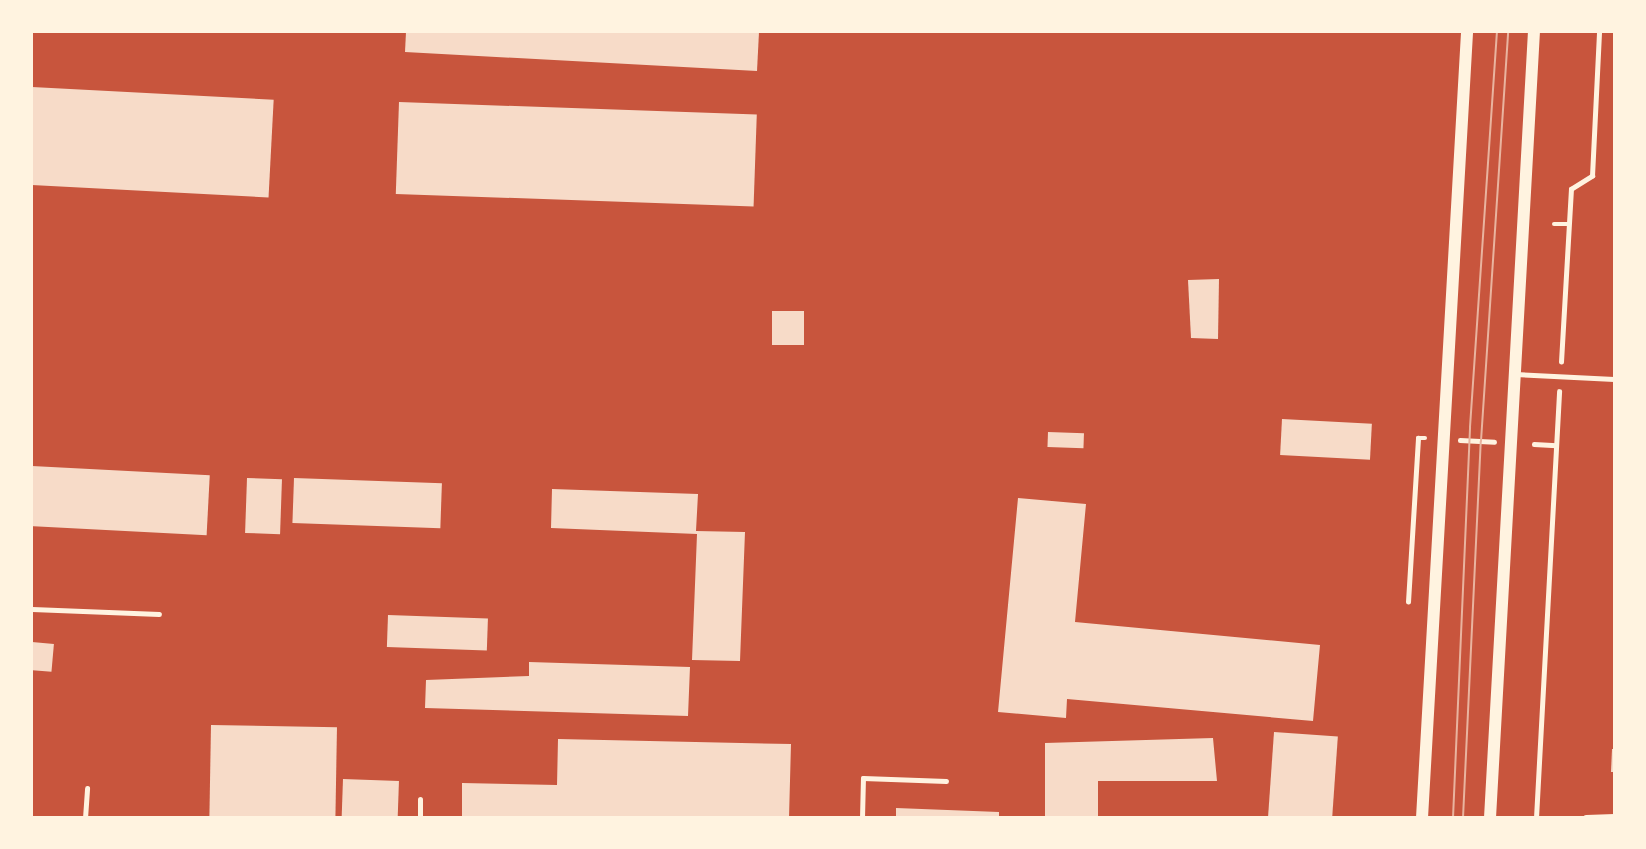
<!DOCTYPE html>
<html>
<head>
<meta charset="utf-8">
<style>
  body { margin:0 }
  #map { position:relative; width:1646px; height:849px; overflow:hidden; background:#c8553d; font-family:Commissioner,sans-serif }
  div>[style] { position:absolute }
  .building>* { inset:0; background:#f7dbc8; transform-origin:0 0 }
  .path>* { height:4.5px; margin:-2.25px; padding:0 2.25px; transform-origin:2.25px; border-radius:2.25px; background:#fff3e0 }
  .service>* { height:5px; margin:-2.5px; padding:0 2.5px; transform-origin:2.5px; border-radius:2.5px; background:#fff3e0 }
  .minor>* { height:7px; margin:-3.5px; padding:0 3.5px; transform-origin:3.5px; border-radius:3.5px; background:#fff3e0 }
  .tertiary>* { height:12px; margin:-6px; padding:0 6px; transform-origin:6px; border-radius:6px; background:#fff3e0 }
  .tram>* { height:2px; margin:-1px; padding:0 1px; transform-origin:1px; border-radius:1px; background:#e9b49f }
  span { translate:-50% -50%; white-space:nowrap; text-align:center; line-height:1.15; -webkit-text-stroke:5px #fff3e0; paint-order:stroke }
  .frame { position:absolute; inset:0; border:33px solid #fff3e0; pointer-events:none }
</style>
</head>
<body>
<div id="map">
  <div class="building">
    <div style="clip-path:polygon(406px 32px,759px 32px,757px 71px,405px 52px)"></div>
    <div style="left:32px;top:87px;width:242px;height:98px;rotate:3deg"></div>
    <div style="left:399px;top:102px;width:358px;height:92px;rotate:2deg"></div>
    <div style="clip-path:polygon(1219px 279px,1218px 339px,1191px 338px,1188px 280px)"></div>
    <div style="left:772px;top:311px;width:32px;height:34px"></div>
    <div style="left:1282px;top:419px;width:90px;height:36px;rotate:3deg"></div>
    <div style="left:1048px;top:432px;width:36px;height:15px;rotate:2deg"></div>
    <div style="left:32px;top:466px;width:178px;height:60px;rotate:3deg"></div>
    <div style="left:247px;top:478px;width:35px;height:55px;rotate:2deg"></div>
    <div style="left:294px;top:478px;width:148px;height:45px;rotate:2deg"></div>
    <div style="clip-path:polygon(552px 489px,698px 494px,696px 531px,745px 532px,740px 661px,692px 660px,697px 534px,551px 528px)"></div>
    <div style="clip-path:polygon(1018px 498px,1086px 504px,1075px 622px,1320px 645px,1313px 721px,1067px 699px,1066px 718px,998px 712px)"></div>
    <div style="left:388px;top:615px;width:100px;height:32px;rotate:2deg"></div>
    <div style="left:32px;top:642px;width:22px;height:28px;rotate:5deg"></div>
    <div style="clip-path:polygon(529px 662px,690px 667px,688px 716px,425px 708px,426px 680px,529px 676px)"></div>
    <div style="left:211px;top:725px;width:126px;height:93px;rotate:1deg"></div>
    <div style="left:1274px;top:732px;width:64px;height:86px;rotate:4deg"></div>
    <div style="clip-path:polygon(1213px 738px,1217px 781px,1098px 781px,1098px 818px,1045px 818px,1045px 743px)"></div>
    <div style="clip-path:polygon(558px 739px,791px 744px,789px 818px,462px 818px,462px 783px,557px 785px)"></div>
    <div style="clip-path:polygon(1612px 749px,1614px 749px,1614px 772px,1611px 772px)"></div>
    <div style="left:343px;top:779px;width:56px;height:39px;rotate:2deg"></div>
    <div style="clip-path:polygon(896px 808px,999px 812px,999px 818px,896px 818px)"></div>
  </div>
  <div class="path">
    <div style="left:1554px;top:224px;width:15px"></div>
    <div style="left:1561px;top:362px;width:173px;rotate:-86.7deg"></div>
    <div style="left:1571px;top:189px;width:25px;rotate:-32deg"></div>
    <div style="left:1592px;top:176px;width:144px;rotate:-87.2deg"></div>
    <div style="left:1460px;top:440px;width:34px;rotate:3deg"></div>
    <div style="left:1534px;top:444px;width:22px;rotate:3deg"></div>
    <div style="left:1408px;top:602px;width:164px;rotate:-86.5deg"></div>
    <div style="left:1418px;top:438px;width:7px"></div>
    <div style="left:1536px;top:818px;width:427px;rotate:-86.9deg"></div>
  </div>
  <div class="service">
    <div style="left:1515px;top:374px;width:99px;rotate:2.9deg"></div>
    <div style="left:32px;top:609px;width:127px;rotate:2.3deg"></div>
    <div style="left:85px;top:818px;width:30px;rotate:-86deg"></div>
    <div style="left:420px;top:818px;width:19px;rotate:-90deg"></div>
    <div style="left:862px;top:818px;width:40px;rotate:-88.6deg"></div>
    <div style="left:863px;top:778px;width:83px;rotate:2.1deg"></div>
  </div>
  <div class="minor">
    <div style="left:1586px;top:818px;width:28px;rotate:-2deg"></div>
  </div>
  <div class="tertiary">
    <div style="left:1422px;top:818px;width:787px;rotate:-86.72deg"></div>
    <div style="left:1490px;top:818px;width:787px;rotate:-86.8deg"></div>
  </div>
  <div class="tram">
    <div style="left:1453px;top:818px;width:391px;rotate:-87.5deg"></div>
    <div style="left:1470px;top:427px;width:396px;rotate:-86.1deg"></div>
    <div style="left:1463px;top:818px;width:377px;rotate:-87.3deg"></div>
    <div style="left:1481px;top:441px;width:410px;rotate:-86.2deg"></div>
  </div>
  <div class="frame"></div>
</div>
</body>
</html>
